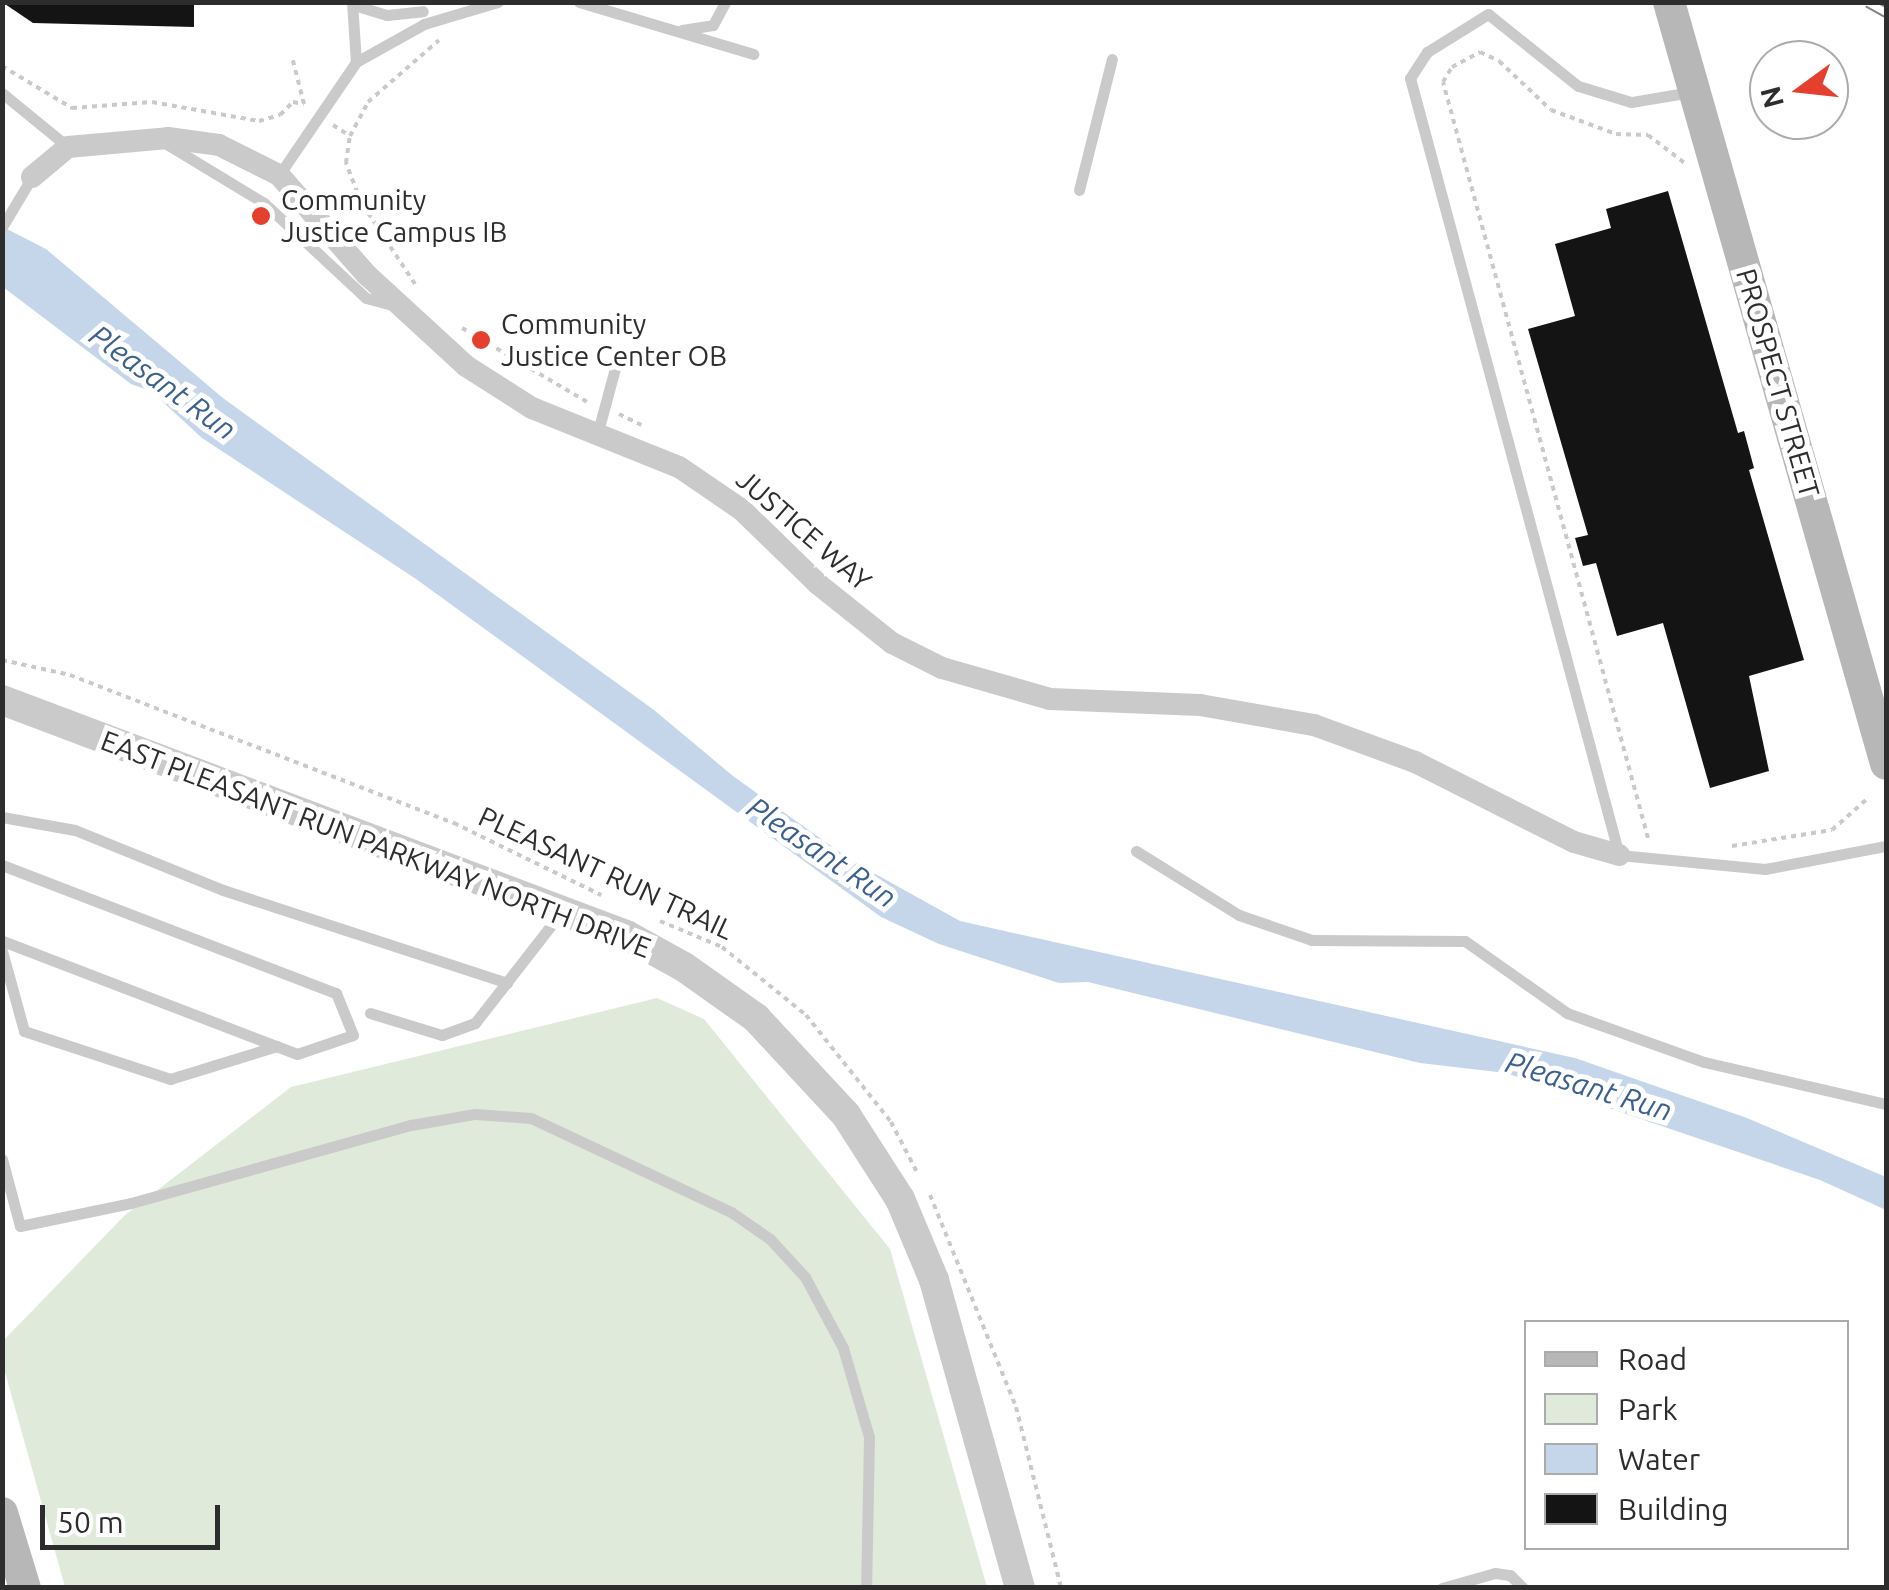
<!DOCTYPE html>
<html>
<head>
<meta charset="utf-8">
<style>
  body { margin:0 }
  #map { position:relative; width:1889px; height:1590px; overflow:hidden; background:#fff; font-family:Ubuntu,sans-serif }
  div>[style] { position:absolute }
  .green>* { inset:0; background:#e0eada }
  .water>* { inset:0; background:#c5d6eb }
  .building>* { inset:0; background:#141414 }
  .path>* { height:4px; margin-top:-2px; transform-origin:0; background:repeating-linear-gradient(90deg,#cacaca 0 5px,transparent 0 10px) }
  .service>* { height:11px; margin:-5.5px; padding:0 5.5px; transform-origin:5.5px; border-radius:5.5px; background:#cacaca }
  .minor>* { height:22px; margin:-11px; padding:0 11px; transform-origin:11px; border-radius:11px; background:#cacaca }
  .tertiary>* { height:30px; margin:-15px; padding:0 15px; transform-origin:15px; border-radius:15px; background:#cacaca }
  .secondary>* { height:32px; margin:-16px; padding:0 16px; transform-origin:16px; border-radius:16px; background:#b7b7b7 }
  .rail>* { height:11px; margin-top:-5.5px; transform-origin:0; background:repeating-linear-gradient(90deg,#fff 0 22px,#828282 0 44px); box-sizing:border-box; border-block:2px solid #828282 }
  .dots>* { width:28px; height:28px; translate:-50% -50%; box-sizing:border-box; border:5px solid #fff; border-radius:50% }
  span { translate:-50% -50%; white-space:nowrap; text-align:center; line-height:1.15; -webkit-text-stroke:10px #fff; paint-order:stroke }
  .poi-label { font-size:28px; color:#2d2d2d }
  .left { translate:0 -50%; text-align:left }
  .street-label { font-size:28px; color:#2d2d2d }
  .water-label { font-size:30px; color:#3b608e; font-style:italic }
  .frame { position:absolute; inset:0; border:5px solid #2d2d2d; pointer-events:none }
  .legend { position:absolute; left:1524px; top:1320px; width:325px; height:230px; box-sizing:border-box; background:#fff; border:2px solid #ababab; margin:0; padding:12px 18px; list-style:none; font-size:30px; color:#2d2d2d }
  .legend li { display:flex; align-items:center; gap:20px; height:50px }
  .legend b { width:50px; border:2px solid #ababab }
  .north { position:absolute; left:1749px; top:40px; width:100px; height:100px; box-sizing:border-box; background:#fff; border:2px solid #ababab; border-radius:50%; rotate:255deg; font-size:28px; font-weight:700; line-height:40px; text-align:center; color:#2d2d2d }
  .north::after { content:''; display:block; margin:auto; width:35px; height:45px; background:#e53f2d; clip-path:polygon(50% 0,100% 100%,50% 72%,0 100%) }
  .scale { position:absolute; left:40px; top:1505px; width:180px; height:45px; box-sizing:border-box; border:5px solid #2d2d2d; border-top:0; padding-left:12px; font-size:30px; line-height:35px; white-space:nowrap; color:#2d2d2d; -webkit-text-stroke:8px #fff; paint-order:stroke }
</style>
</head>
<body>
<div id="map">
  <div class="green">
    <div style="clip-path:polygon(657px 998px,704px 1019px,890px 1249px,987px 1587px,65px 1587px,3px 1365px,2px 1342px,124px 1216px,291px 1087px)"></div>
  </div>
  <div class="water">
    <div style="clip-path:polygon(3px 227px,46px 249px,223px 398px,654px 710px,733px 776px,852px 861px,960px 921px,1575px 1058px,1747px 1118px,1886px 1177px,1886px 1210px,1820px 1180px,1506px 1073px,1420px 1063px,1088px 982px,1059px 983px,939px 944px,881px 917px,416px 579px,202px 438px,151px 391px,131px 384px,3px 287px)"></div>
  </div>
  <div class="building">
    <div style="clip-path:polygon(2px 2px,194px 2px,194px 27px,33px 23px)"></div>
    <div style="clip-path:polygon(1668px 191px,1738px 433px,1744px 431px,1754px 468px,1749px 470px,1804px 660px,1749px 676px,1769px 771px,1710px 788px,1663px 623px,1617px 636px,1596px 563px,1583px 566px,1575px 538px,1588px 535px,1528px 329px,1575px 316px,1555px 244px,1611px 228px,1606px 209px)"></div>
  </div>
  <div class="path">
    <div style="left:2px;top:66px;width:82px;rotate:31deg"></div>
    <div style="left:72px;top:108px;width:80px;rotate:-4.3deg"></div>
    <div style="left:152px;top:102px;width:109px;rotate:10.1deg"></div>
    <div style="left:259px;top:121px;width:22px;rotate:-16deg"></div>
    <div style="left:280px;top:115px;width:18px;rotate:-45deg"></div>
    <div style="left:293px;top:102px;width:11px;rotate:10deg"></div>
    <div style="left:304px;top:104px;width:49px;rotate:-104.3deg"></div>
    <div style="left:333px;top:125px;width:20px;rotate:33deg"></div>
    <div style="left:415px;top:284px;width:98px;rotate:-123.4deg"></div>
    <div style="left:361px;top:202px;width:42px;rotate:-111deg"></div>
    <div style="left:346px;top:163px;width:27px;rotate:-82deg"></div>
    <div style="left:350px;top:136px;width:38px;rotate:-62deg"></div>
    <div style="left:368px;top:102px;width:94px;rotate:-41.1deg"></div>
    <div style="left:462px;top:328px;width:145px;rotate:30.6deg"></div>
    <div style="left:619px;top:414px;width:25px;rotate:26deg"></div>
    <div style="left:2px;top:660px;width:70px;rotate:12.4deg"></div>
    <div style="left:70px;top:675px;width:412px;rotate:21.1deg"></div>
    <div style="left:454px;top:823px;width:164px;rotate:26.1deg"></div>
    <div style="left:1648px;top:838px;width:783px;rotate:-105.17deg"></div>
    <div style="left:1443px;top:82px;width:17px;rotate:-59deg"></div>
    <div style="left:1452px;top:67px;width:32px;rotate:-28deg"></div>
    <div style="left:1480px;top:52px;width:21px;rotate:25deg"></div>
    <div style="left:1499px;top:61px;width:71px;rotate:43.3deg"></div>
    <div style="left:1551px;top:110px;width:69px;rotate:20.3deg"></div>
    <div style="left:1616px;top:134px;width:32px;rotate:2deg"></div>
    <div style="left:1648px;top:135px;width:48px;rotate:37.3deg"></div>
    <div style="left:1732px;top:846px;width:101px;rotate:-9.1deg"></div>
    <div style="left:1832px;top:830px;width:48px;rotate:-41.6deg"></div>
    <div style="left:660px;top:921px;width:67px;rotate:22.8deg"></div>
    <div style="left:722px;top:947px;width:108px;rotate:39deg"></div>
    <div style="left:806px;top:1015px;width:137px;rotate:51.5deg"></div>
    <div style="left:891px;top:1122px;width:59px;rotate:62.6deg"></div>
    <div style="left:930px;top:1195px;width:229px;rotate:67.9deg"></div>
    <div style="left:1016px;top:1407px;width:187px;rotate:76deg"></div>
  </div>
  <div class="service">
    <div style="left:352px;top:2px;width:60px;rotate:86.2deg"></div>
    <div style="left:579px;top:2px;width:182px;rotate:16.6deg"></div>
    <div style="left:354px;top:5px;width:34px;rotate:17deg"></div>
    <div style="left:387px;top:15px;width:36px;rotate:-6deg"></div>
    <div style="left:682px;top:30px;width:31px;rotate:-9deg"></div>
    <div style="left:713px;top:25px;width:26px;rotate:-62deg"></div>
    <div style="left:1691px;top:92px;width:61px;rotate:170.5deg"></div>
    <div style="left:1631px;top:102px;width:55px;rotate:-163.2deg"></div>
    <div style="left:1578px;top:86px;width:115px;rotate:-141.3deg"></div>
    <div style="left:1488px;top:14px;width:72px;rotate:148.1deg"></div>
    <div style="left:1427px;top:52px;width:31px;rotate:123deg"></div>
    <div style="left:1410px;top:78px;width:805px;rotate:74.94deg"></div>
    <div style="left:1619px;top:855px;width:147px;rotate:5.5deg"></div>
    <div style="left:1765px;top:869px;width:123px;rotate:-10.8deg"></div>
    <div style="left:2px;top:93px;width:85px;rotate:39.3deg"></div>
    <div style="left:165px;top:143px;width:116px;rotate:31.2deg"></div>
    <div style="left:264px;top:203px;width:139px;rotate:43deg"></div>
    <div style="left:366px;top:298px;width:27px;rotate:15deg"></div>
    <div style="left:279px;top:175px;width:137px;rotate:-55.7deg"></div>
    <div style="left:356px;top:62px;width:78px;rotate:-29.2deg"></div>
    <div style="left:424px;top:24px;width:77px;rotate:-16.6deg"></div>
    <div style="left:1079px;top:190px;width:135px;rotate:-75.9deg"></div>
    <div style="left:2px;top:227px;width:58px;rotate:-59deg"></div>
    <div style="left:597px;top:435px;width:81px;rotate:-74.9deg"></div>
    <div style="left:2px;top:817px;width:74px;rotate:10.1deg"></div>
    <div style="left:75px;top:830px;width:160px;rotate:22.1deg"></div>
    <div style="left:223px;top:890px;width:299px;rotate:18.1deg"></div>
    <div style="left:1136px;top:851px;width:121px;rotate:31.9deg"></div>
    <div style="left:1239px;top:915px;width:77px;rotate:18.9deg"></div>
    <div style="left:1312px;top:940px;width:153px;rotate:0.4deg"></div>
    <div style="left:1465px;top:941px;width:125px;rotate:35.2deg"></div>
    <div style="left:1567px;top:1013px;width:145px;rotate:19.7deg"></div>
    <div style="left:1704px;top:1062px;width:187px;rotate:13deg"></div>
    <div style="left:2px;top:865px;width:358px;rotate:21deg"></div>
    <div style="left:336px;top:993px;width:45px;rotate:68deg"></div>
    <div style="left:353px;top:1035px;width:59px;rotate:161.3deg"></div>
    <div style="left:297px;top:1054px;width:316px;rotate:-159deg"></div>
    <div style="left:2px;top:951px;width:83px;rotate:74.6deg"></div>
    <div style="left:24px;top:1031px;width:154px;rotate:18.2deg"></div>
    <div style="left:170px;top:1079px;width:112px;rotate:-17.1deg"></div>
    <div style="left:370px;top:1013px;width:75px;rotate:17deg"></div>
    <div style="left:442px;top:1035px;width:35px;rotate:-20deg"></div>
    <div style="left:475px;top:1023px;width:138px;rotate:-52.1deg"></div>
    <div style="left:2px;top:1159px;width:69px;rotate:75deg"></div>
    <div style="left:20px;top:1226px;width:113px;rotate:-11.7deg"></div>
    <div style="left:131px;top:1203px;width:291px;rotate:-15.6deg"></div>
    <div style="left:411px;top:1125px;width:65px;rotate:-9.8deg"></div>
    <div style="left:475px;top:1114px;width:56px;rotate:4.1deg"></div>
    <div style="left:531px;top:1118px;width:221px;rotate:25.2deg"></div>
    <div style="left:731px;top:1212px;width:47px;rotate:34.7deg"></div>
    <div style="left:770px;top:1239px;width:52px;rotate:47.4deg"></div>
    <div style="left:805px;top:1277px;width:81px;rotate:61.8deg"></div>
    <div style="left:843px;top:1348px;width:93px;rotate:73.7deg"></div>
    <div style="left:869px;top:1437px;width:151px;rotate:91.1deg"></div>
    <div style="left:1442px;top:1588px;width:55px;rotate:-15.8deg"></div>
    <div style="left:1495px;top:1573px;width:15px;rotate:8deg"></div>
    <div style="left:1510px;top:1575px;width:18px;rotate:45deg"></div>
  </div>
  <div class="minor">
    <div style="left:32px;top:177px;width:47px;rotate:-39.8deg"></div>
    <div style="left:68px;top:147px;width:100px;rotate:-5.1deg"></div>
    <div style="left:168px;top:138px;width:51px;rotate:7.8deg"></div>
    <div style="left:219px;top:145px;width:67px;rotate:26.6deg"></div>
    <div style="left:279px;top:175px;width:133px;rotate:48.7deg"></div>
    <div style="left:367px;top:275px;width:134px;rotate:42.6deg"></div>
    <div style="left:466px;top:366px;width:78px;rotate:32.5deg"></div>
    <div style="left:532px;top:408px;width:158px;rotate:21.9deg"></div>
    <div style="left:679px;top:467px;width:76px;rotate:34.3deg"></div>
    <div style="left:742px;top:510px;width:106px;rotate:44.2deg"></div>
    <div style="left:818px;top:584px;width:95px;rotate:38.6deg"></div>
    <div style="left:892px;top:643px;width:56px;rotate:26.6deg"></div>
    <div style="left:942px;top:668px;width:112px;rotate:16deg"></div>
    <div style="left:1050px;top:699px;width:150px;rotate:2.3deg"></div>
    <div style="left:1200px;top:705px;width:116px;rotate:10deg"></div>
    <div style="left:1314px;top:725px;width:108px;rotate:20.1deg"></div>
    <div style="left:1415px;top:762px;width:178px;rotate:26.7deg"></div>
    <div style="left:1574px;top:842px;width:47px;rotate:16.1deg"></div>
  </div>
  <div class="tertiary">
    <div style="left:2px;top:700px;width:667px;rotate:20.64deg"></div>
    <div style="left:626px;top:935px;width:66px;rotate:28.9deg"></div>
    <div style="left:684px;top:967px;width:88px;rotate:35.3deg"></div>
    <div style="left:756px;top:1018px;width:132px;rotate:47.1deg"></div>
    <div style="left:846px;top:1115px;width:100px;rotate:57.3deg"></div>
    <div style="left:900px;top:1199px;width:88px;rotate:67.2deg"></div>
    <div style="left:934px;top:1280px;width:320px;rotate:74.4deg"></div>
  </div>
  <div class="secondary">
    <div style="left:1669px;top:2px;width:792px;rotate:74.1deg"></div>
    <div style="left:2px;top:1513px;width:78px;rotate:73deg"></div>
  </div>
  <div class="rail">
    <div style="left:1868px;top:2px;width:21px;rotate:29deg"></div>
  </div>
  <div class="dots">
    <div style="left:261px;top:216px;background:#e53f2d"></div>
    <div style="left:481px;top:340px;background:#e53f2d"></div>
  </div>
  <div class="poi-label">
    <span class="left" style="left:281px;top:216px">Community<br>Justice Campus IB</span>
    <span class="left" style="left:501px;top:340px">Community<br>Justice Center OB</span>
  </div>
  <div class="street-label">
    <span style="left:1778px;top:383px;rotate:74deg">PROSPECT STREET</span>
    <span style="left:804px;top:530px;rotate:41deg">JUSTICE WAY</span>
    <span style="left:376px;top:844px;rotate:21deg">EAST PLEASANT RUN PARKWAY NORTH DRIVE</span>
    <span style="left:606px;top:873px;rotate:25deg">PLEASANT RUN TRAIL</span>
  </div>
  <div class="water-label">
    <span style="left:163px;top:382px;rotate:36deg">Pleasant Run</span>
    <span style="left:822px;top:852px;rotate:34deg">Pleasant Run</span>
    <span style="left:1589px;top:1086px;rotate:17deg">Pleasant Run</span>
  </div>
  <div class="frame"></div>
  <ul class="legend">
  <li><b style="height:12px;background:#b7b7b7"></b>Road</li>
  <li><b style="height:28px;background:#e0eada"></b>Park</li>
  <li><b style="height:28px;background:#c5d6eb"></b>Water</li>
  <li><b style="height:28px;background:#141414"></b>Building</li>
  </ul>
  <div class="north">N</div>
  <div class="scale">50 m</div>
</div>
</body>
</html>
